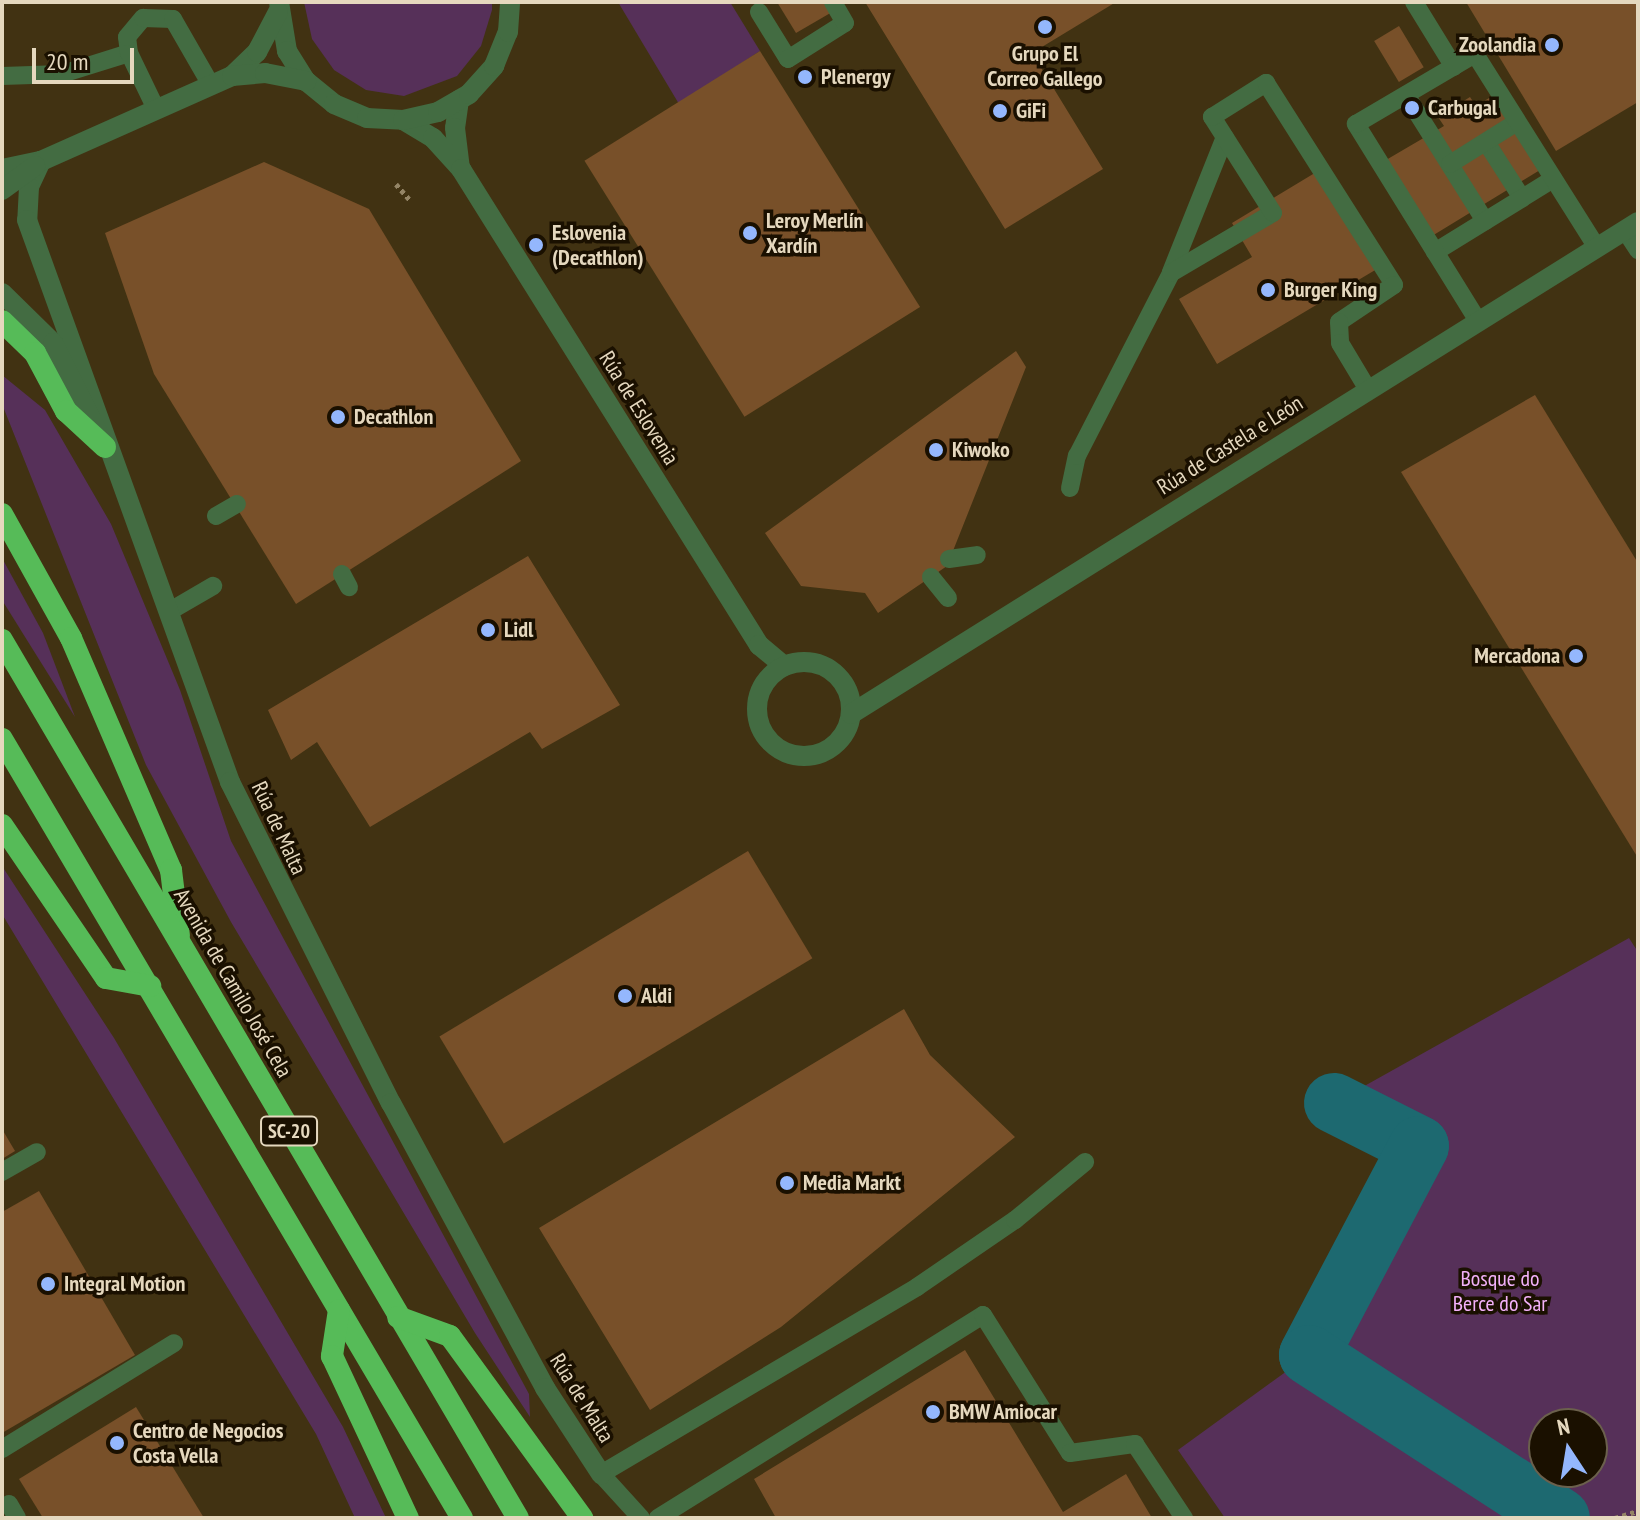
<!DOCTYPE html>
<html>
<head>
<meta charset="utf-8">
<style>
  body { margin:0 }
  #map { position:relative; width:1640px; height:1520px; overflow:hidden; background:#372600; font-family:"PT Sans Narrow",sans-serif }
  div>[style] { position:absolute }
  .built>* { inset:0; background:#413212 }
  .green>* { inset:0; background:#563059 }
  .river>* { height:60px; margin:-30px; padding:0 30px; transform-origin:30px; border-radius:30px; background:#1d6970 }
  .building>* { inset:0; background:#785029; transform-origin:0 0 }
  .path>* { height:5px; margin-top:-2.5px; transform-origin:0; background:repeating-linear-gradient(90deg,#948566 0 4px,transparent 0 8px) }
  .service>* { height:18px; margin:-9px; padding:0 9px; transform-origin:9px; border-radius:9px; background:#436c42 }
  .minor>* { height:20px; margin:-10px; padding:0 10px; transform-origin:10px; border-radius:10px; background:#436c42 }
  .minor>.ring { margin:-10px; padding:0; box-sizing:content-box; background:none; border:20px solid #436c42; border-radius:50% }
  .tertiary>* { height:20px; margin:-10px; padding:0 10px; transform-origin:10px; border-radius:10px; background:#436c42 }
  .trunk>* { height:22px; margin:-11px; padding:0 11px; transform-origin:11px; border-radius:11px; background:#56bb58 }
  .dots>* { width:22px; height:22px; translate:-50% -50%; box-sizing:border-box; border:4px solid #1a1000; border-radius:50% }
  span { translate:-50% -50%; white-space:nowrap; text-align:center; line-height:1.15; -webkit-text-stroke:7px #1a1000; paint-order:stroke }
  .shield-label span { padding:2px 6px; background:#1a1000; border:2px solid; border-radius:6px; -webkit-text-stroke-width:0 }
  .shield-label { font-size:20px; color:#e5d8be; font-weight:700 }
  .poi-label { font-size:22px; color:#e5d8be; font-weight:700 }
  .right { translate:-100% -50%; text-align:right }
  .left { translate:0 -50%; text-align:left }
  .street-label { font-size:22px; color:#e5d8be }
  .park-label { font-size:22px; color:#f3b1f9 }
  .frame { position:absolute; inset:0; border:4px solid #e5d8be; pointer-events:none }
  .north { position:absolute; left:1528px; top:1408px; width:80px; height:80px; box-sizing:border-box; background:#1a1000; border:2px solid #6b604c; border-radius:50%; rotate:348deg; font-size:22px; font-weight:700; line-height:32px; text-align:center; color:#e5d8be }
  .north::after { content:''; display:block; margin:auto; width:28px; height:36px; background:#94b7fd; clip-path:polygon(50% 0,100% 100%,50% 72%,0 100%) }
  .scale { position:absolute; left:32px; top:48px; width:102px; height:36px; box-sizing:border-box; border:4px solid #e5d8be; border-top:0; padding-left:10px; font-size:24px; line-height:28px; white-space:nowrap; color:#e5d8be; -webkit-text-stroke:6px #1a1000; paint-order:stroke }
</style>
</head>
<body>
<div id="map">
  <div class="built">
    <div style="clip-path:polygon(evenodd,2px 2px,1638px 2px,1638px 1516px,2px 1518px,2px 2px,1544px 1424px,1592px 1424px,1592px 1472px,1544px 1472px,1544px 1424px)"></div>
  </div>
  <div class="green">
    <div style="clip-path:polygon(304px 2px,492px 2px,492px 10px,481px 46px,457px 76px,404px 96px,366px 90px,334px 70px,312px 39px)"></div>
    <div style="clip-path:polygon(618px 2px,730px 2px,760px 51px,679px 104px)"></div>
    <div style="clip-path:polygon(2px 375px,45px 410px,111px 524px,180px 690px,231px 841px,529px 1394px,530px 1417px,475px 1333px,231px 922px,146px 765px,2px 404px)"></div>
    <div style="clip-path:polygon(2px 558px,43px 633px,75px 717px,2px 600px)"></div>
    <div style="clip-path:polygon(2px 866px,114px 1038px,343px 1427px,386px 1518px,355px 1518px,316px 1434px,2px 914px)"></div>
    <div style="clip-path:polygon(evenodd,1629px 938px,1638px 952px,1638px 1518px,1225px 1518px,1178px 1450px,1309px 1355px,1419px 1147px,1334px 1103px,1629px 938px,1592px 1424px,1592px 1472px,1544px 1472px,1544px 1424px,1592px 1424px)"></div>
  </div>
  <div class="river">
    <div style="left:1334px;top:1103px;width:95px;rotate:26.8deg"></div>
    <div style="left:1419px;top:1146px;width:236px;rotate:117.8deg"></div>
    <div style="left:1309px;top:1355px;width:299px;rotate:33deg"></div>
  </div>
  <div class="building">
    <div style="clip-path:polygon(777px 2px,835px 2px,839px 8px,796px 33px)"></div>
    <div style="clip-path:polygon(865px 2px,1116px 2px,1032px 53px,1103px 169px,1005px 229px)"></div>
    <div style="clip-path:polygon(1466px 2px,1638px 2px,1638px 102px,1556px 151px)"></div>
    <div style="left:1399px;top:26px;width:48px;height:29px;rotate:59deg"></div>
    <div style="left:760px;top:51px;width:302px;height:207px;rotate:58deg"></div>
    <div style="clip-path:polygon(1494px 95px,1540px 170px,1432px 236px,1386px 160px,1444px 126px,1438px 117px,1470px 97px,1476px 106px)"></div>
    <div style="clip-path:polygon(264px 162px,369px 209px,521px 461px,296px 604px,154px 374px,105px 233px)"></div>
    <div style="clip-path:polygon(1328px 165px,1387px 263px,1217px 364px,1179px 299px,1252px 257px,1232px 223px)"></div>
    <div style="clip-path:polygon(1016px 351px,1026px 367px,947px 566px,878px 613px,865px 593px,801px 586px,765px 533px)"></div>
    <div style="clip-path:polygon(1535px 395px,1638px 563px,1638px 858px,1401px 472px)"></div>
    <div style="clip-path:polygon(528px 556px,620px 705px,542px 749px,530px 732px,370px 827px,317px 742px,291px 760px,268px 710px)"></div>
    <div style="left:748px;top:851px;width:125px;height:360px;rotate:59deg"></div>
    <div style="clip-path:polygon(904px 1009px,930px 1055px,1015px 1137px,781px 1327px,650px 1410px,539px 1228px)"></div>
    <div style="clip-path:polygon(2px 1129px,15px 1151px,2px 1159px)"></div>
    <div style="clip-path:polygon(39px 1191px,135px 1355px,2px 1433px,2px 1212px)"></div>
    <div style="clip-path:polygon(965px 1350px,1063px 1512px,1126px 1474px,1152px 1518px,776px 1518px,754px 1479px)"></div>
    <div style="clip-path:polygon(136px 1407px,204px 1518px,43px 1518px,19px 1479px)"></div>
  </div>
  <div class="path">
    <div style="left:396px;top:184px;width:23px;rotate:49deg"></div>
    <div style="left:1615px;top:1518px;width:24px;rotate:-17deg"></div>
  </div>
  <div class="service">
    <div style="left:1414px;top:2px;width:76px;rotate:58.4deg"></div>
    <div style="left:759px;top:12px;width:55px;rotate:58.3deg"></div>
    <div style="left:788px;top:59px;width:67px;rotate:-32.3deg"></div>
    <div style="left:845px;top:23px;width:24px;rotate:-120deg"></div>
    <div style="left:2px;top:76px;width:60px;rotate:-1.9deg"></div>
    <div style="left:62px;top:74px;width:70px;rotate:-17.4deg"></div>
    <div style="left:1406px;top:95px;width:149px;rotate:57.9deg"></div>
    <div style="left:156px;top:109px;width:62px;rotate:-115.7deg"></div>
    <div style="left:129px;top:53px;width:16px;rotate:-97deg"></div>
    <div style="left:127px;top:37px;width:25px;rotate:-50deg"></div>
    <div style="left:143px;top:18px;width:30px;rotate:2deg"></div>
    <div style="left:173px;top:19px;width:76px;rotate:60.1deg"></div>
    <div style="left:1486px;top:142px;width:67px;rotate:57.3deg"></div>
    <div style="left:1450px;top:164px;width:79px;rotate:-32.1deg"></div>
    <div style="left:1625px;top:230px;width:24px;rotate:57deg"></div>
    <div style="left:1435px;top:252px;width:139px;rotate:-31.7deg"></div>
    <div style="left:1171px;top:272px;width:145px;rotate:-68.2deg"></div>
    <div style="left:1478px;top:321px;width:232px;rotate:-121.8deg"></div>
    <div style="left:1356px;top:124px;width:138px;rotate:-30.5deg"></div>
    <div style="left:1475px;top:54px;width:229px;rotate:57.8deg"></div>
    <div style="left:1070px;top:488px;width:33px;rotate:-78deg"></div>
    <div style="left:1077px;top:456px;width:206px;rotate:-62.8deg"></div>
    <div style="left:1171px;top:273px;width:118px;rotate:-30.5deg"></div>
    <div style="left:1273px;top:213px;width:114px;rotate:-122.4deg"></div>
    <div style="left:1212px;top:117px;width:64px;rotate:-32.2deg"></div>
    <div style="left:1266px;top:83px;width:239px;rotate:57.6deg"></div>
    <div style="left:1394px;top:285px;width:66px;rotate:146.1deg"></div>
    <div style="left:1339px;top:322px;width:21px;rotate:87deg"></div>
    <div style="left:1340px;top:343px;width:52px;rotate:59deg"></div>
    <div style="left:216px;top:516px;width:24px;rotate:-30deg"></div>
    <div style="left:949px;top:559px;width:28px;rotate:-8deg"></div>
    <div style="left:342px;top:574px;width:15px;rotate:62deg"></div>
    <div style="left:931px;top:577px;width:27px;rotate:51deg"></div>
    <div style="left:170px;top:611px;width:50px;rotate:-30.2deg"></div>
    <div style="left:2px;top:1172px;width:40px;rotate:-29.7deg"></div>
    <div style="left:2px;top:1449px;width:202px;rotate:-31.6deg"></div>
    <div style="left:9px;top:1504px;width:16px;rotate:60deg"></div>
    <div style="left:641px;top:1518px;width:59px;rotate:-132.3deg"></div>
    <div style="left:601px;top:1474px;width:367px;rotate:-30.6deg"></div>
    <div style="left:917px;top:1287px;width:119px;rotate:-34.4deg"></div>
    <div style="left:1015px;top:1220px;width:91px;rotate:-39.6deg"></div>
    <div style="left:658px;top:1518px;width:383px;rotate:-32deg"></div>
    <div style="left:983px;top:1315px;width:163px;rotate:57.8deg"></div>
    <div style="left:1070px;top:1453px;width:66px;rotate:-7.9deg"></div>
    <div style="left:1135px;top:1444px;width:89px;rotate:56.5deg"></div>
  </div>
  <div class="minor">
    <div style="left:459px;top:100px;width:28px;rotate:98deg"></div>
    <div style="left:455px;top:128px;width:38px;rotate:83deg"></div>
    <div style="left:403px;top:120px;width:35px;rotate:31deg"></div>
    <div style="left:433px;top:138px;width:42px;rotate:47.9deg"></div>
    <div style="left:461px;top:169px;width:562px;rotate:57.95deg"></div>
    <div style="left:759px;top:645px;width:33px;rotate:40deg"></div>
    <div style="left:41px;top:161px;width:29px;rotate:115deg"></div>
    <div style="left:29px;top:187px;width:33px;rotate:93deg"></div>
    <div style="left:27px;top:220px;width:598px;rotate:70.14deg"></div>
    <div style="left:230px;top:782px;width:359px;rotate:63.4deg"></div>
    <div style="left:391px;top:1103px;width:324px;rotate:61.6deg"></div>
    <div style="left:545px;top:1388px;width:103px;rotate:56.9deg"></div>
    <div class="ring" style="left:757px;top:662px;width:74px;height:74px"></div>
    <div style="left:851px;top:714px;width:928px;rotate:-32.01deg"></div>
  </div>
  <div class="tertiary">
    <div style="left:279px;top:2px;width:50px;rotate:80.7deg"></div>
    <div style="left:287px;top:51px;width:36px;rotate:58deg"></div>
    <div style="left:306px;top:81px;width:36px;rotate:39deg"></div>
    <div style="left:334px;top:104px;width:36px;rotate:23deg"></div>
    <div style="left:367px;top:118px;width:36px;rotate:3deg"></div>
    <div style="left:403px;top:120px;width:36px;rotate:-13deg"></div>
    <div style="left:438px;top:112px;width:36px;rotate:-30deg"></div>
    <div style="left:469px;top:94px;width:38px;rotate:-48deg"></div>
    <div style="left:494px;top:66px;width:37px;rotate:-68deg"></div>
    <div style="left:508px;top:32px;width:30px;rotate:-86deg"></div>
    <div style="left:232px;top:76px;width:35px;rotate:-44deg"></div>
    <div style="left:257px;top:52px;width:45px;rotate:-62.3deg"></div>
    <div style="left:2px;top:169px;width:40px;rotate:-12deg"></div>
    <div style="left:41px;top:161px;width:209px;rotate:-24deg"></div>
    <div style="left:232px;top:76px;width:33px;rotate:-5deg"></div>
    <div style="left:265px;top:73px;width:42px;rotate:11deg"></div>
    <div style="left:2px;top:190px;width:41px;rotate:-36deg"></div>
    <div style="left:2px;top:293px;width:71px;rotate:44.4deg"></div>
    <div style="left:53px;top:343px;width:112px;rotate:63.4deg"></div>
  </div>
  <div class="trunk">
    <div style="left:2px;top:321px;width:46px;rotate:44.1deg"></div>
    <div style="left:35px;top:353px;width:66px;rotate:61.9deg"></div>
    <div style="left:66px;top:411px;width:53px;rotate:42.7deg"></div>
    <div style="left:2px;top:514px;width:142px;rotate:60.9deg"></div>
    <div style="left:71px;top:638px;width:253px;rotate:66.7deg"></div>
    <div style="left:171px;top:870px;width:66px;rotate:83.1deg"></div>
    <div style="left:2px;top:640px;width:1018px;rotate:59.56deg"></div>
    <div style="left:2px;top:739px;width:905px;rotate:59.44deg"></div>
    <div style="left:2px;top:825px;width:185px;rotate:55.8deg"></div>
    <div style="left:106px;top:978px;width:45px;rotate:10.3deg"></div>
    <div style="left:339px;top:1310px;width:47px;rotate:98.7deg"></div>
    <div style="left:332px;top:1356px;width:179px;rotate:64.9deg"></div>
    <div style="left:398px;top:1317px;width:55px;rotate:20.1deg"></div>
    <div style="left:450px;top:1336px;width:225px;rotate:54deg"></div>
  </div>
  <div class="dots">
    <div style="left:1045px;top:27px;background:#94b7fd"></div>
    <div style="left:1552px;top:45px;background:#94b7fd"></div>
    <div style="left:805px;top:77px;background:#94b7fd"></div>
    <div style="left:1412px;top:108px;background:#94b7fd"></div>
    <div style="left:1000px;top:111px;background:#94b7fd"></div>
    <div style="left:750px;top:233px;background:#94b7fd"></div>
    <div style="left:536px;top:245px;background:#94b7fd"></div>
    <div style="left:1268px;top:290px;background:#94b7fd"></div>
    <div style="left:338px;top:417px;background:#94b7fd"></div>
    <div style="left:936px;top:450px;background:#94b7fd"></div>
    <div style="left:488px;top:630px;background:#94b7fd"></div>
    <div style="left:1576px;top:656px;background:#94b7fd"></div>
    <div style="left:625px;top:996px;background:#94b7fd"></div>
    <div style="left:787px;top:1183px;background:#94b7fd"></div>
    <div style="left:48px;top:1284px;background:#94b7fd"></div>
    <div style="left:933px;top:1412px;background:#94b7fd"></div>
    <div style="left:117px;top:1443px;background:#94b7fd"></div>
  </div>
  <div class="shield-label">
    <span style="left:289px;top:1131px">SC-20</span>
  </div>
  <div class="poi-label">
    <span class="right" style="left:1536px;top:45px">Zoolandia</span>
    <span style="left:1045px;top:66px">Grupo El<br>Correo Gallego</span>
    <span class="left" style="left:821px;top:77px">Plenergy</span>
    <span class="left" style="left:1428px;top:108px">Carbugal</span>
    <span class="left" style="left:1016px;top:111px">GiFi</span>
    <span class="left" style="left:766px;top:233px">Leroy Merlín<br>Xardín</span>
    <span class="left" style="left:552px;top:245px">Eslovenia<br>(Decathlon)</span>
    <span class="left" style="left:1284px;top:290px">Burger King</span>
    <span class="left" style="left:354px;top:417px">Decathlon</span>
    <span class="left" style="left:952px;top:450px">Kiwoko</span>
    <span class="left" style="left:504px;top:630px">Lidl</span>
    <span class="right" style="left:1560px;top:656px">Mercadona</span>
    <span class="left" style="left:641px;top:996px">Aldi</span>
    <span class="left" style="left:803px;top:1183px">Media Markt</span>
    <span class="left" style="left:64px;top:1284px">Integral Motion</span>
    <span class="left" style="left:949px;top:1412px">BMW Amiocar</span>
    <span class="left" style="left:133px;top:1443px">Centro de Negocios<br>Costa Vella</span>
  </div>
  <div class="street-label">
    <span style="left:639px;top:408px;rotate:58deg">Rúa de Eslovenia</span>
    <span style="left:1230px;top:445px;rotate:-32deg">Rúa de Castela e León</span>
    <span style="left:279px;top:828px;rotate:65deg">Rúa de Malta</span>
    <span style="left:233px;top:983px;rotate:60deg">Avenida de Camilo José Cela</span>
    <span style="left:582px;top:1398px;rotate:58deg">Rúa de Malta</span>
  </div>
  <div class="park-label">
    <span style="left:1500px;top:1291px">Bosque do<br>Berce do Sar</span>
  </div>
  <div class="frame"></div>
  <div class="north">N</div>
  <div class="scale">20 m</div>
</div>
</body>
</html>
